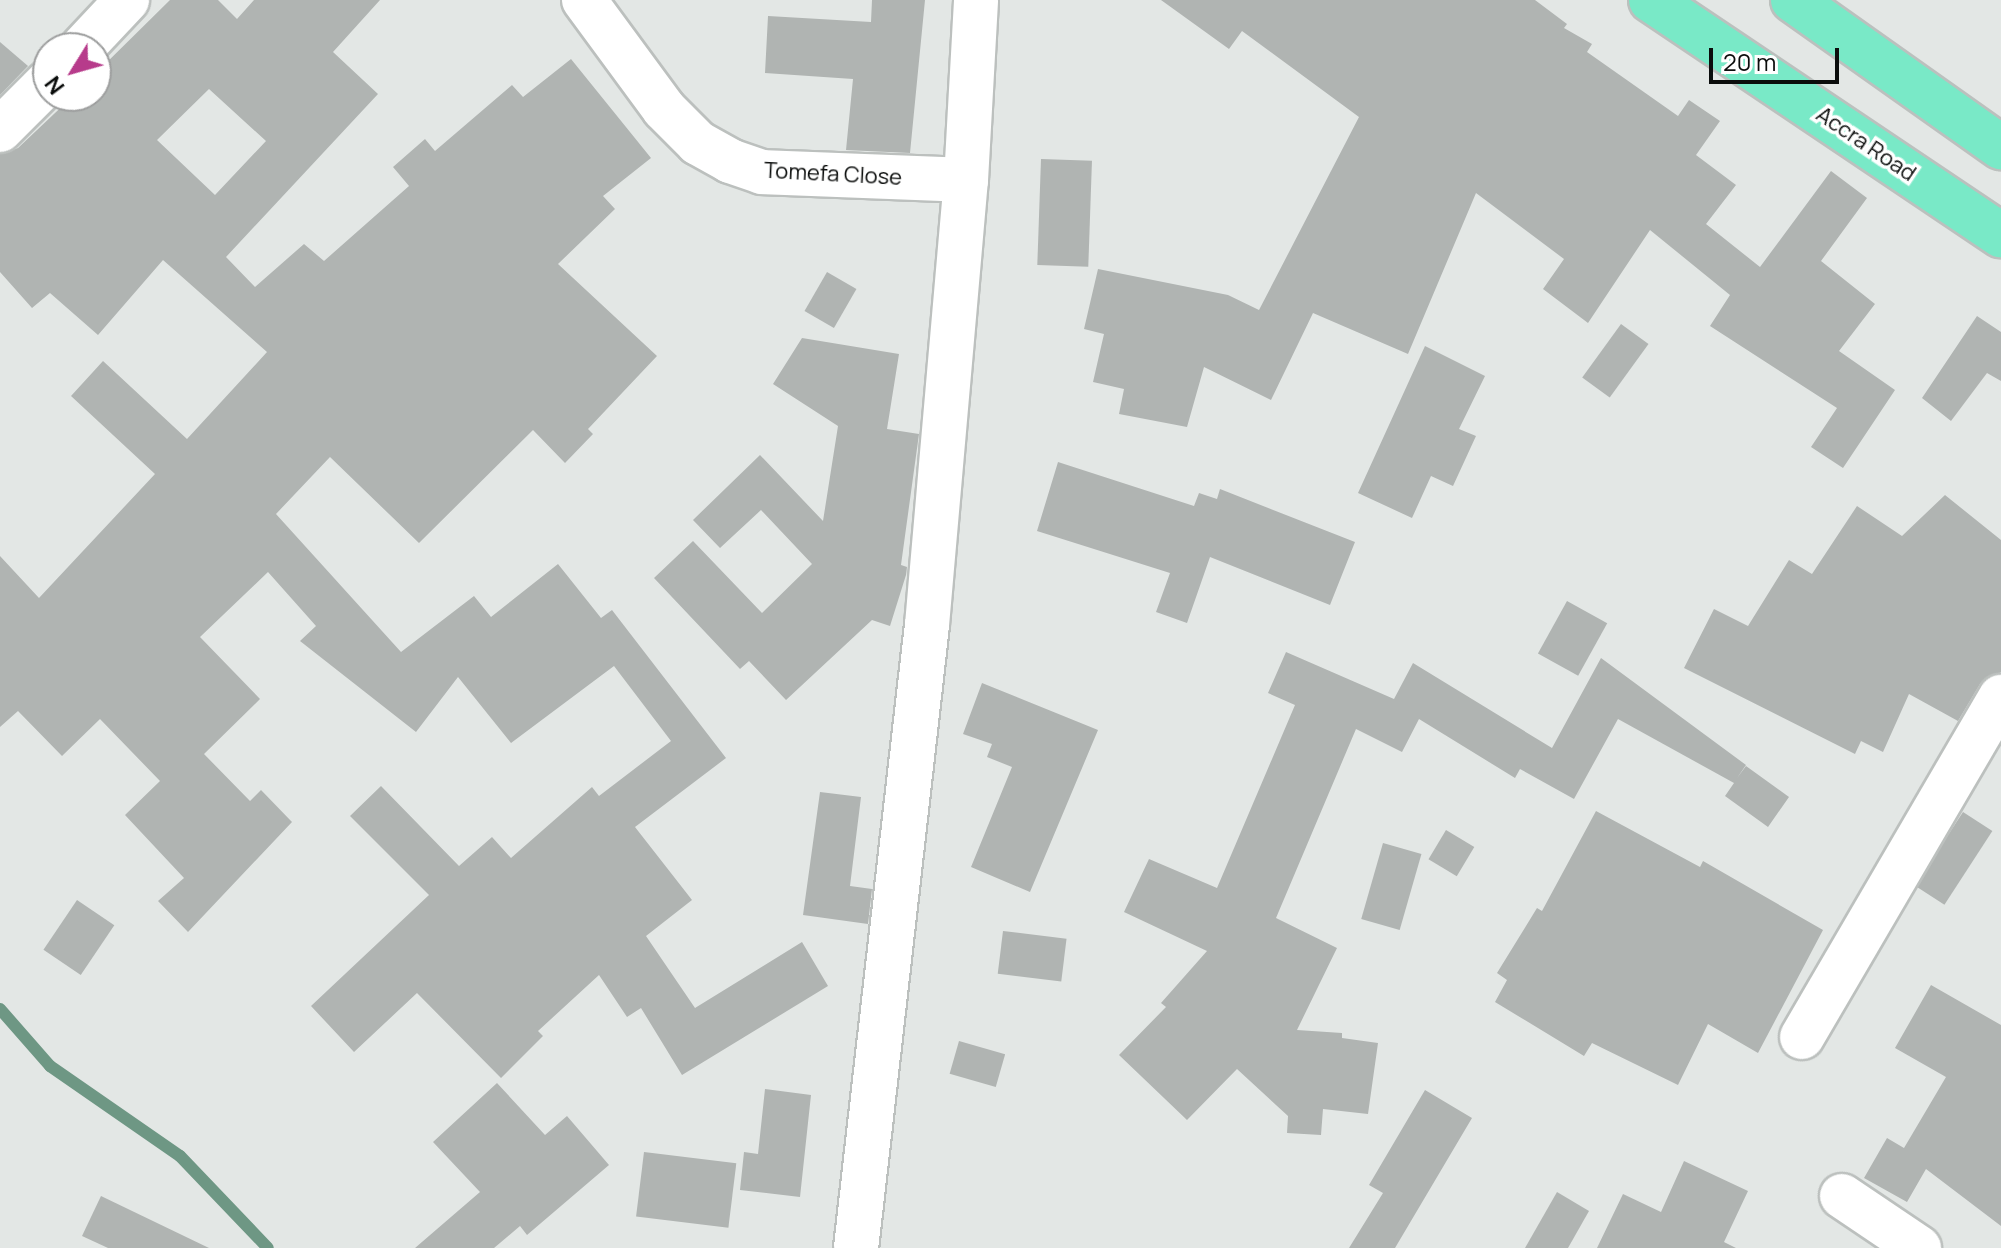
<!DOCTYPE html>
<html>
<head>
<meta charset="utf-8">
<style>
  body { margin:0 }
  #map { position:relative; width:2001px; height:1248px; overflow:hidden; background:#e3e7e5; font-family:Manrope,sans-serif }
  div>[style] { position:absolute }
  .stream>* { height:12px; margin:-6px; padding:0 6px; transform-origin:6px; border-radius:6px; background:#6e9784 }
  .building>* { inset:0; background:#b0b4b2; transform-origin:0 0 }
  .roads { filter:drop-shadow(2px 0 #bcc0be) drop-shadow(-2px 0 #bcc0be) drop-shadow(0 2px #bcc0be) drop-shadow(0 -2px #bcc0be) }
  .minor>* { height:44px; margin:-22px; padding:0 22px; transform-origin:22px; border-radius:22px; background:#fff }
  .major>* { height:44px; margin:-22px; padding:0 22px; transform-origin:22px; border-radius:22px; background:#79e9c7 }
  span { translate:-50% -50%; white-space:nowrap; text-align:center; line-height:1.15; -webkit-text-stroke:7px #fff; paint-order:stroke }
  .street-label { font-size:22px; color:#0b0d0c }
  .north { position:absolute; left:32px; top:32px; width:80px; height:80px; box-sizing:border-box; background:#fff; border:2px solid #9d9e9e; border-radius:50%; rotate:233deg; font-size:22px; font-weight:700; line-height:32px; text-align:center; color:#0b0d0c }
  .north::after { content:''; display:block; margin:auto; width:28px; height:36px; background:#b73b8b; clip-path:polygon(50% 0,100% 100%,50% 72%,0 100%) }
  .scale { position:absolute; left:1709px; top:48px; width:130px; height:36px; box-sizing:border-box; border:4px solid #0b0d0c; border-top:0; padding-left:10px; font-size:24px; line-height:28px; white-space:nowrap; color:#0b0d0c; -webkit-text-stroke:6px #fff; paint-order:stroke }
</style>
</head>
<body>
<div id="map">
  <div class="stream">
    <div style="left:0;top:1009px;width:76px;rotate:48.7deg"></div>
    <div style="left:50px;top:1066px;width:158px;rotate:34.7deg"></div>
    <div style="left:180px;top:1156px;width:127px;rotate:46.3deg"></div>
  </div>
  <div class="building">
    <div style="clip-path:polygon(evenodd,170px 0,218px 0,237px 19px,254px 0,380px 0,333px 52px,378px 94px,226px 257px,255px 287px,304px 244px,324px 261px,409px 186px,393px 167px,425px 139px,435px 151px,512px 85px,523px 97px,571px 59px,651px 158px,603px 196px,615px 209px,558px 264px,657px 356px,588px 429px,593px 434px,565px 463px,533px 430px,419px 543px,330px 457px,276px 514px,401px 652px,474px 596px,491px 617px,558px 564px,601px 618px,612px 610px,726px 758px,635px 827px,692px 900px,646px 936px,695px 1008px,802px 942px,828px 986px,682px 1075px,641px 1008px,627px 1017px,599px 975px,538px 1031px,543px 1036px,501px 1078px,417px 993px,354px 1052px,311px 1006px,429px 895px,350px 816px,381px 786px,459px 866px,492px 837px,511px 858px,592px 787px,599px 796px,671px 741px,614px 666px,511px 743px,458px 677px,416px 732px,300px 641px,316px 626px,268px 572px,200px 637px,260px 699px,204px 754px,250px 801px,261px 790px,292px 822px,188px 932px,158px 901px,184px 878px,125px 815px,160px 781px,100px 719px,62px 756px,18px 711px,0 727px,0 556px,39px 598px,155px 474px,71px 396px,103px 361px,187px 439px,267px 352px,163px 260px,98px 335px,50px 293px,32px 308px,0 272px,0 154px,18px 148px,73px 96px,96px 96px,96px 73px,170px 0,209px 89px,266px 141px,215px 195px,157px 140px,209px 89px)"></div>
    <div style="clip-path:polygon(872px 0,925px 0,910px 153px,846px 150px,853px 79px,765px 73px,768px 16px,871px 22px)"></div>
    <div style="clip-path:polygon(1161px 0,1535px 0,1567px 24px,1564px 28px,1592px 44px,1587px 52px,1678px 116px,1689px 100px,1720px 121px,1696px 155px,1736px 185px,1706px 224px,1760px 267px,1831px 171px,1867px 198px,1821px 261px,1875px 304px,1839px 351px,1895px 390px,1843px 468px,1811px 447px,1837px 408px,1710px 326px,1730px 295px,1650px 230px,1588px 323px,1543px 289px,1564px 259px,1476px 193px,1408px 354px,1313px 313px,1271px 400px,1204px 367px,1187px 427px,1119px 414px,1124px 389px,1093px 382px,1104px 334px,1084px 329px,1098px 269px,1228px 295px,1259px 310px,1359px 117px,1242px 31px,1229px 49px)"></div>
    <div style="clip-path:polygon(0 42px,28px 66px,0 95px)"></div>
    <div style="left:1041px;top:159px;width:51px;height:106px;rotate:2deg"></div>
    <div style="left:827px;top:272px;width:34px;height:45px;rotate:30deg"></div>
    <div style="clip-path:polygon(1977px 316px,2001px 332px,2001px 381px,1987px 373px,1951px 421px,1922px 398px)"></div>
    <div style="left:1621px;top:324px;width:34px;height:66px;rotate:36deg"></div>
    <div style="clip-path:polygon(802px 338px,899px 354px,887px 429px,919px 434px,901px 565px,907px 567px,906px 575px,890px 626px,872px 620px,786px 700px,749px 661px,740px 669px,654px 578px,693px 541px,762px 613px,812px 564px,761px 510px,720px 548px,693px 520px,760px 455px,823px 521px,838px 426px,773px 384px)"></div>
    <div style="clip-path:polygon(1425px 346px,1485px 376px,1459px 429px,1476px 436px,1453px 486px,1431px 476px,1412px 518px,1358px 493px)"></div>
    <div style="clip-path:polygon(1058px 462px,1194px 506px,1199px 493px,1217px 499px,1220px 489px,1355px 542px,1330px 605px,1210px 557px,1187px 623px,1156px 612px,1170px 573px,1037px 531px)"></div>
    <div style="clip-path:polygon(1945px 495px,2001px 540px,2001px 672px,1980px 684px,1958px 721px,1909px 694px,1883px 752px,1861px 741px,1855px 754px,1684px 668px,1714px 609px,1748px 626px,1789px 560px,1812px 574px,1857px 506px,1902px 536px)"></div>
    <div style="left:1567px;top:601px;width:46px;height:60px;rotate:29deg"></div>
    <div style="clip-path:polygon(1286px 652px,1394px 699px,1413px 663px,1552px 748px,1601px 658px,1746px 765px,1737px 778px,1746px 766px,1789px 797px,1768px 827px,1725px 796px,1734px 783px,1618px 719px,1574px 799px,1520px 769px,1515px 778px,1419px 719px,1402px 752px,1356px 729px,1276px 918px,1337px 948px,1297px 1030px,1342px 1033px,1342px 1038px,1378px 1043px,1368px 1114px,1323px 1109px,1321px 1135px,1287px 1133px,1288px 1116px,1237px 1069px,1187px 1120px,1119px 1055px,1166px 1007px,1161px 1003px,1207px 951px,1124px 912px,1149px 859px,1217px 888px,1295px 705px,1268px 693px)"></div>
    <div style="clip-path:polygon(982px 683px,1098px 730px,1030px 892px,971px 867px,1012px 767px,987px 757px,992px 744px,963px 734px)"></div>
    <div style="clip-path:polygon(820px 792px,861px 797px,850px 886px,872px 889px,868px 924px,803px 915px)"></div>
    <div style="clip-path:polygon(1596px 811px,1700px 867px,1703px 861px,1823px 930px,1758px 1053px,1708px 1024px,1678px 1085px,1592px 1043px,1584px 1056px,1495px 1002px,1507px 980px,1497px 973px,1537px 908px,1542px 911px)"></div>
    <div style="left:1963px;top:812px;width:35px;height:88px;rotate:33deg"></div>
    <div style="left:1446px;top:830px;width:33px;height:34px;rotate:31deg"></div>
    <div style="left:1383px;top:843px;width:40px;height:79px;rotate:16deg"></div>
    <div style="left:77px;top:900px;width:45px;height:60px;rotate:34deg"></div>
    <div style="left:1003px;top:931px;width:64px;height:43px;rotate:7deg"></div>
    <div style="clip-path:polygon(1931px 985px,2001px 1025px,2001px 1226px,1926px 1169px,1907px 1202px,1864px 1178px,1887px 1138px,1904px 1148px,1946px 1077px,1895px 1048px)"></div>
    <div style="left:959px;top:1041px;width:48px;height:34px;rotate:16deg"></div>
    <div style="clip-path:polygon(497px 1083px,545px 1135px,567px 1116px,609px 1165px,527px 1235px,520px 1226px,494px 1248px,415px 1248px,480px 1192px,433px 1142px)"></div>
    <div style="clip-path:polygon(765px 1089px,811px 1095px,800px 1197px,740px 1190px,744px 1152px,758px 1154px)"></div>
    <div style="clip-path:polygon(1425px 1090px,1472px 1118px,1395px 1248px,1349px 1248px,1383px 1193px,1369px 1185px)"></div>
    <div style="left:644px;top:1152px;width:93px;height:65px;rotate:7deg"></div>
    <div style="clip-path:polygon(1684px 1161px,1748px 1191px,1724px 1242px,1736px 1248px,1597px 1248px,1623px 1194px,1661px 1212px)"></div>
    <div style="clip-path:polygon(1557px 1192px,1589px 1211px,1568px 1248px,1525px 1248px)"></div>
    <div style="clip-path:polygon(101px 1196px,209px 1248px,108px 1248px,82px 1236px)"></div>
  </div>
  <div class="roads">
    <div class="minor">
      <div style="left:584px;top:0;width:135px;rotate:53.7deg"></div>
      <div style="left:664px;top:109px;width:48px;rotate:45deg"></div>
      <div style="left:698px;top:143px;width:37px;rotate:29deg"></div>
      <div style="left:730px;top:161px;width:34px;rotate:19deg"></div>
      <div style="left:762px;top:172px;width:204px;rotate:2.2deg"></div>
      <div style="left:82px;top:48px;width:66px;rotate:-46.8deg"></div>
      <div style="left:0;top:130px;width:68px;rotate:-45deg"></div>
      <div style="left:1802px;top:1037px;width:394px;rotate:-59.7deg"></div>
      <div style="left:1842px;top:1196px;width:93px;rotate:34deg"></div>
      <div style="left:856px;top:1248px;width:627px;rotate:-83.5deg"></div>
      <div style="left:927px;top:625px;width:447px;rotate:-85deg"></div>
      <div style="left:966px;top:180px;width:180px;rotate:-86.8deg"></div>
    </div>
    <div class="major">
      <div style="left:1651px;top:0;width:422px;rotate:33.9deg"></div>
      <div style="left:1793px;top:0;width:255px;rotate:35.3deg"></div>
    </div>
  </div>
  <div class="street-label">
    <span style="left:1866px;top:144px;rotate:34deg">Accra Road</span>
    <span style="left:833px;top:174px;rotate:3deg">Tomefa Close</span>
  </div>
  <div class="north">N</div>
  <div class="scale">20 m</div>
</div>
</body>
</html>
